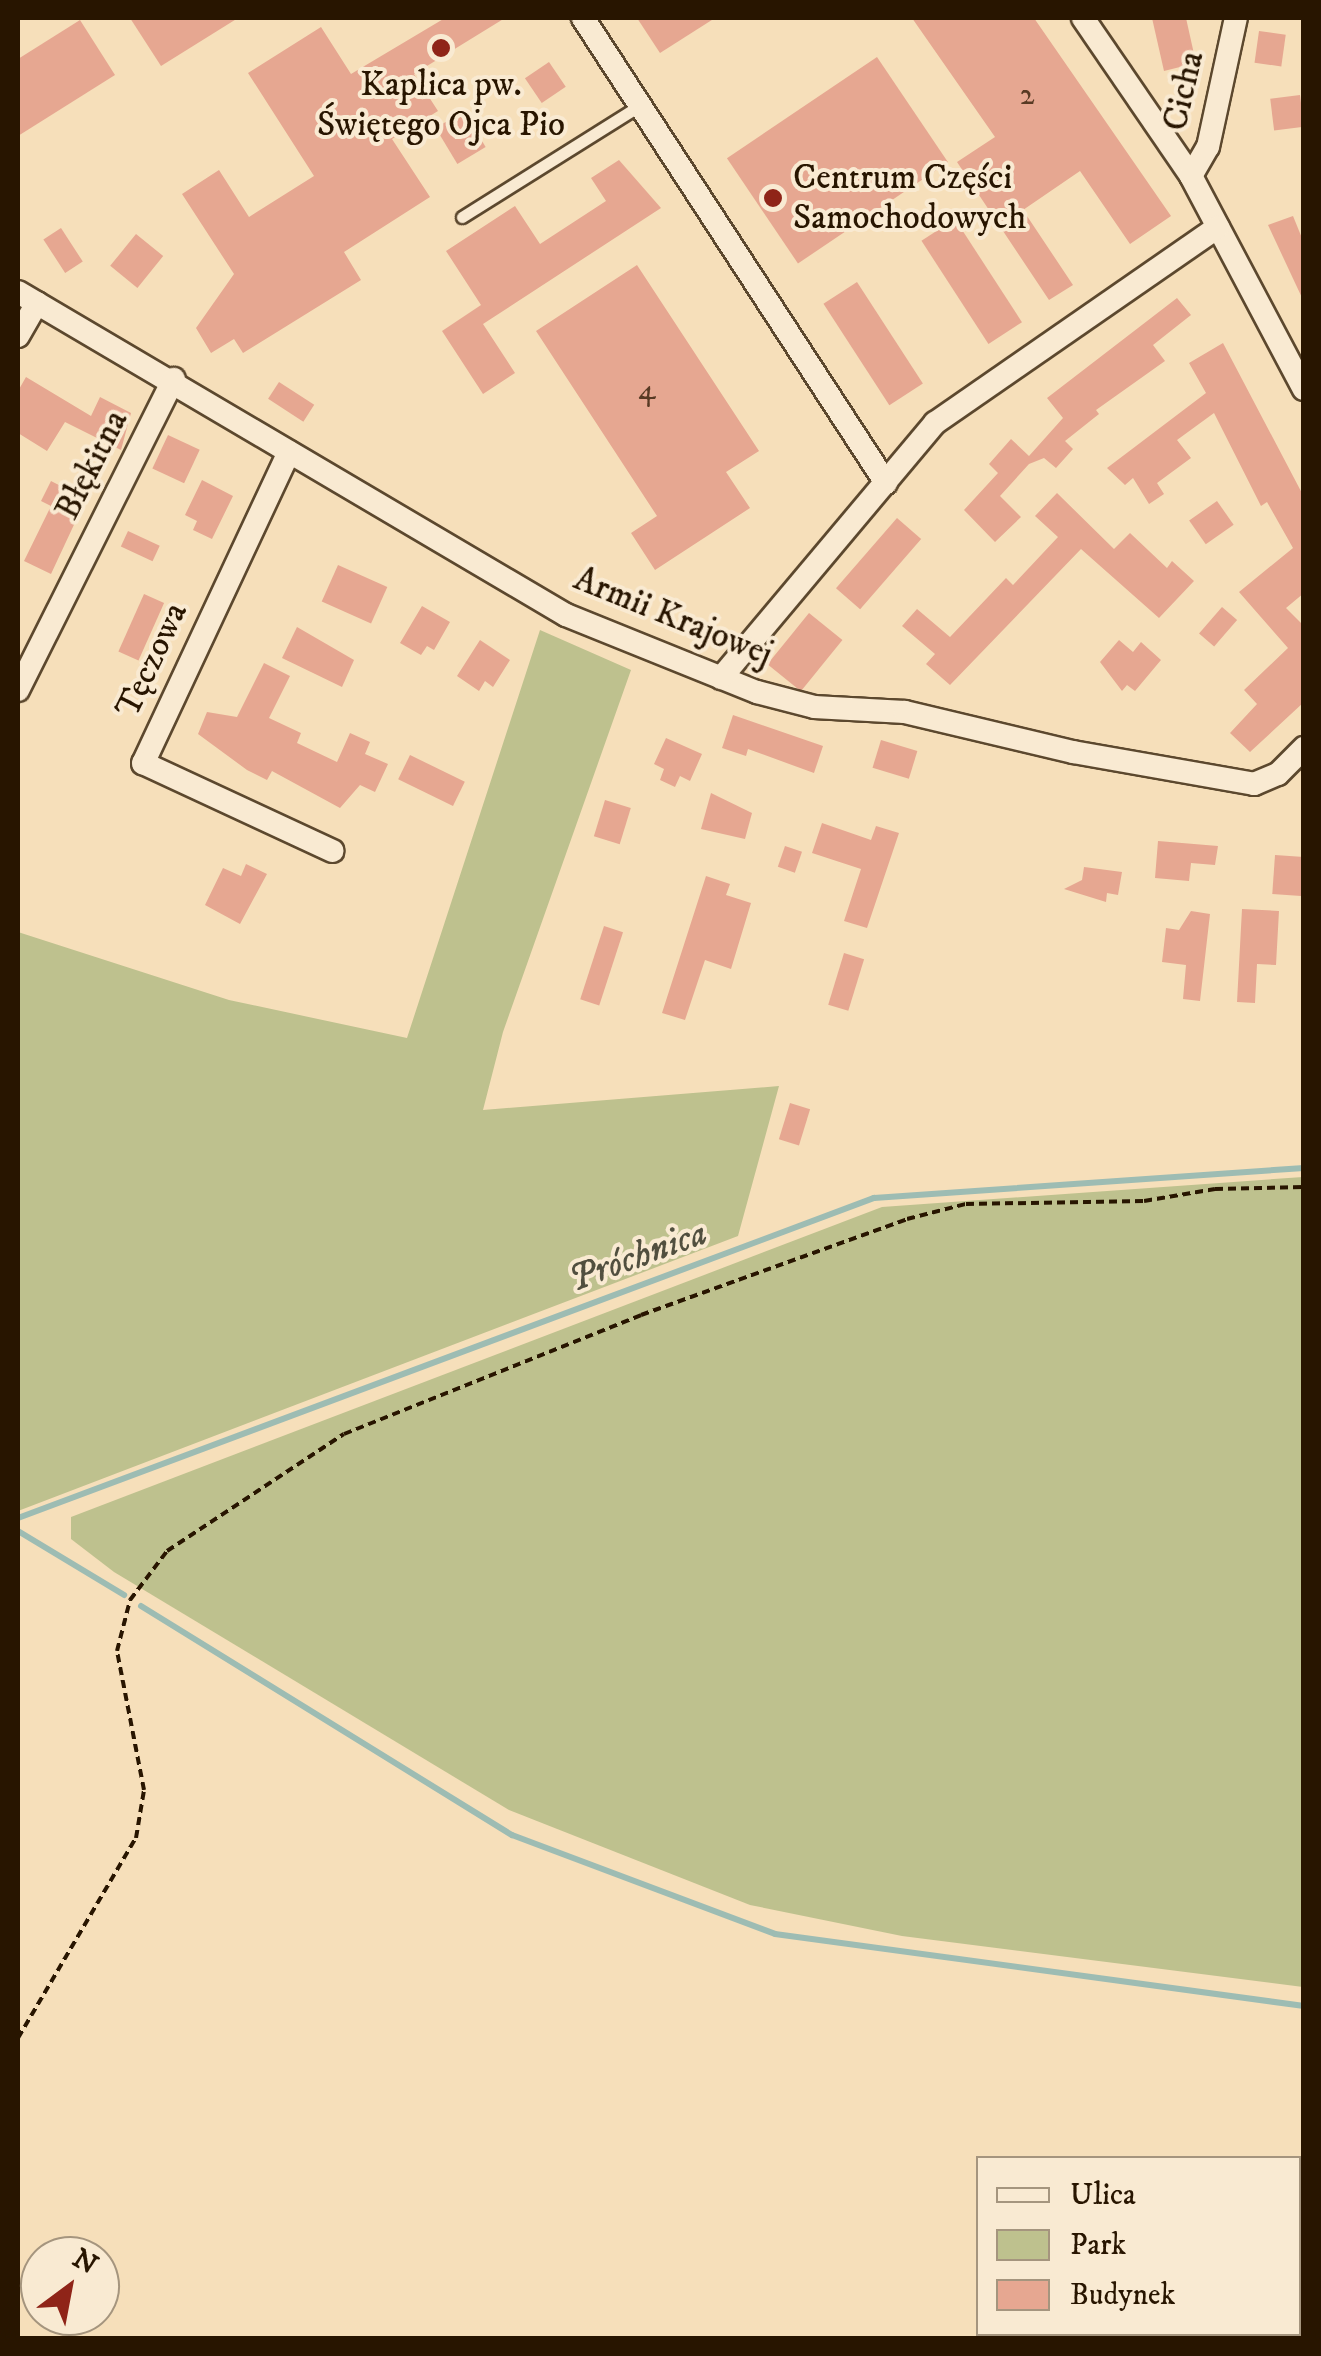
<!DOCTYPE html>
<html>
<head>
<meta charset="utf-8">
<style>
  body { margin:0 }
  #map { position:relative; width:1321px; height:2356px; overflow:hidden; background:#f6dfba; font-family:"IM FELL DW Pica",serif }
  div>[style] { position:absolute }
  .green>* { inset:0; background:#bec18e }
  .stream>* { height:6px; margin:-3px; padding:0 3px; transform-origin:3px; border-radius:3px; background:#9dbcb3 }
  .building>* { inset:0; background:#e6a791; transform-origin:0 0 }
  .path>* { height:4px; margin-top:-2px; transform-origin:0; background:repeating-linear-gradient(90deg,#281500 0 8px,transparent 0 13px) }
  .roads { filter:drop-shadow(2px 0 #5c482e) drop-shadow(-2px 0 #5c482e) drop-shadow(0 2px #5c482e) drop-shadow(0 -2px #5c482e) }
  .lane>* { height:11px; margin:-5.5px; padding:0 5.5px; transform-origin:5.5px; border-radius:5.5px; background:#f9ead2 }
  .street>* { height:22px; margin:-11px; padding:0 11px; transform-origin:11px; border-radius:11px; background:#f9ead2 }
  .dots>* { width:28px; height:28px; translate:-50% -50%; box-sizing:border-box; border:5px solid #f9ead2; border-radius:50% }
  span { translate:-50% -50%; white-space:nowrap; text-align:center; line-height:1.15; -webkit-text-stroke:8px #f9ead2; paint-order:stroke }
  .number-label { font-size:30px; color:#583a24 }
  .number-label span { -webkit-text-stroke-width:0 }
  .poi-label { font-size:35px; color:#281500 }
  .left { translate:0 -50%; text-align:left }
  .street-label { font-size:35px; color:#281500 }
  .water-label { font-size:38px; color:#514f3f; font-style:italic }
  .frame { position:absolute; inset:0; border:20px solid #281500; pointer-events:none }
  .legend { position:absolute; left:976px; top:2156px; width:325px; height:180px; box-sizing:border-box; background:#f9ead2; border:2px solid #a5957e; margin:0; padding:12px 18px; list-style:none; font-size:30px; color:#281500 }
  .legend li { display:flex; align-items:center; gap:20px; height:50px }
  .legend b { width:50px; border:2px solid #a5957e }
  .north { position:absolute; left:20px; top:2236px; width:100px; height:100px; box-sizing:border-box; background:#f9ead2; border:2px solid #a5957e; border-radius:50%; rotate:32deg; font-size:28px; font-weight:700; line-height:40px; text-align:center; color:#281500 }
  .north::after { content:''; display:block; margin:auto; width:35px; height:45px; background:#8f2418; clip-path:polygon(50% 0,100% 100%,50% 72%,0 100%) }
</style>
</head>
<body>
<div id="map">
  <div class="green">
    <div style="clip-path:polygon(540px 630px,631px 670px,503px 1032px,483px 1110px,779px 1086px,738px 1236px,18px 1511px,18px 932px,229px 1000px,407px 1038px)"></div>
    <div style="clip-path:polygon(1303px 1177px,1303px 1987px,902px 1936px,750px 1905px,509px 1810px,114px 1572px,71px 1539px,71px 1517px,882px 1207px)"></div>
  </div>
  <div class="stream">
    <div style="left:18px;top:1518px;width:914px;rotate:-20.5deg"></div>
    <div style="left:874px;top:1198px;width:431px;rotate:-4deg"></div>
    <div style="left:18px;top:1531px;width:124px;rotate:31.1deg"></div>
    <div style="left:141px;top:1606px;width:436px;rotate:31.7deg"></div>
    <div style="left:512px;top:1835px;width:281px;rotate:20.6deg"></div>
    <div style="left:775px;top:1934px;width:534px;rotate:7.75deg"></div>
  </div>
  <div class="building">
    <div style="clip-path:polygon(130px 18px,238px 18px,161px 66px)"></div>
    <div style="clip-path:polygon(445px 18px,505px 18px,414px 74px,438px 111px,392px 139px,430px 197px,344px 252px,361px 280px,243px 353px,234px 339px,211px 353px,196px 328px,234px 274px,182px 194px,219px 170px,249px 217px,314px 176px,248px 73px,321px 27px,351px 74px)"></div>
    <div style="clip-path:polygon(637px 18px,715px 18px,660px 53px)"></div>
    <div style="clip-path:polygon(912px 18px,1034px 18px,1171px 216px,1130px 244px,1080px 171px,1023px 210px,1073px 285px,1049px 300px,957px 162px,995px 137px)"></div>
    <div style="clip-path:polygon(1152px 18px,1186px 18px,1196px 63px,1164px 71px)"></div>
    <div style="clip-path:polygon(80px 20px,115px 75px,18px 136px,18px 59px)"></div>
    <div style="left:1259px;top:31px;width:27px;height:32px;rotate:8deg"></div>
    <div style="left:877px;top:57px;width:127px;height:181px;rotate:56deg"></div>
    <div style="left:549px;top:62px;width:30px;height:29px;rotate:56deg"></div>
    <div style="left:1300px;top:95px;width:32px;height:30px;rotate:83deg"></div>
    <div style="left:464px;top:111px;width:42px;height:33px;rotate:59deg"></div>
    <div style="clip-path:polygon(619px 160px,661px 208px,483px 324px,515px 373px,483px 394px,442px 331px,481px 305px,446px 251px,515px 206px,540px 244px,606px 201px,591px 178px)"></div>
    <div style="clip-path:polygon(1293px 216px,1304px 243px,1304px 302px,1268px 225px)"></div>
    <div style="left:955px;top:219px;width:123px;height:40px;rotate:57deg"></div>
    <div style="left:61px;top:228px;width:40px;height:21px;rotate:57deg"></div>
    <div style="left:136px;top:234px;width:35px;height:41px;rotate:39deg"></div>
    <div style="clip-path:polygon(637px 265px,759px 451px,726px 472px,750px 508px,655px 570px,631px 533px,657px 516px,536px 331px)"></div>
    <div style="left:857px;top:282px;width:121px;height:40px;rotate:57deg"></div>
    <div style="clip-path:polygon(1177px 298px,1191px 315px,1153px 345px,1165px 361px,1096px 410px,1099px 414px,1065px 441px,1073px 449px,1056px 468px,1044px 458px,1029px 464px,1000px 496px,1021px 517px,995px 542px,964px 510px,998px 473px,989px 464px,1011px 439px,1029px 456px,1063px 418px,1047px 398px)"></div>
    <div style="clip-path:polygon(1223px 343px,1304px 497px,1304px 593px,1286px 608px,1304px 626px,1304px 702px,1250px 752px,1230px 733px,1257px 704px,1244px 690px,1288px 648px,1239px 592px,1293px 548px,1267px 502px,1261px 506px,1214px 413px,1177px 440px,1191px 458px,1157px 483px,1164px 494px,1149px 504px,1133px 478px,1125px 485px,1107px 468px,1206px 393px,1189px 363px)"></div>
    <div style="clip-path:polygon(26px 377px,91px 416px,100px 397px,131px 413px,121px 450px,65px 422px,47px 451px,18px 433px,18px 391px)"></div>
    <div style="left:279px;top:382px;width:42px;height:20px;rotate:33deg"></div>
    <div style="left:168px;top:435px;width:35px;height:37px;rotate:25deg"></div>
    <div style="clip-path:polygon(202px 480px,233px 496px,212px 539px,193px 530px,197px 521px,185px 515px)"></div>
    <div style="clip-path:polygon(51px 481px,86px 499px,51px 574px,24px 561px,51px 506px,41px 501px)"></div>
    <div style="clip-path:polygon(1057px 493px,1114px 549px,1130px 533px,1167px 568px,1172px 561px,1194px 581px,1159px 618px,1081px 549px,950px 685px,926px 664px,935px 654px,902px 626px,917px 609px,950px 637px,1006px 578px,1013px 585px,1058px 537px,1035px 516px)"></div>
    <div style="left:1217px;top:501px;width:29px;height:34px;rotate:55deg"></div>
    <div style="left:897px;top:518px;width:32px;height:93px;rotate:41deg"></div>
    <div style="left:128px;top:531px;width:35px;height:17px;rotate:25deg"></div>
    <div style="left:338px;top:565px;width:54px;height:40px;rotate:24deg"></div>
    <div style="left:144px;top:594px;width:22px;height:63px;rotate:24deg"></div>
    <div style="clip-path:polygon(422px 606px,450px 622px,434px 650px,427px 646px,421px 655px,400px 643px)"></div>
    <div style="left:1222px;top:607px;width:20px;height:35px;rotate:41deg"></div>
    <div style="left:809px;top:613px;width:43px;height:66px;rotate:39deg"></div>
    <div style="clip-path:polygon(297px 627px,354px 660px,342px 687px,282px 658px)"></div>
    <div style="clip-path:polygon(480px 640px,510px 660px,493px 687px,485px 681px,479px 691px,457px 676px)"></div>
    <div style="clip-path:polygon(1119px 640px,1133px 652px,1141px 642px,1161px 660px,1135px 691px,1127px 685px,1122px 691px,1100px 662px)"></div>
    <div style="clip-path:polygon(264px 663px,290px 676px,269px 718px,301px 733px,297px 743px,337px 762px,350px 733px,370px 742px,365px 754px,388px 764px,375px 792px,360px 785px,340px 808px,272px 771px,267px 780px,247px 770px,198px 734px,207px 712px,237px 717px)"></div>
    <div style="clip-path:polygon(733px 715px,823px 746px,814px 773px,748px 749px,746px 756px,722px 748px)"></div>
    <div style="clip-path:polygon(666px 738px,702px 754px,690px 781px,680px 776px,675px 787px,660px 780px,664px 769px,654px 764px)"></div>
    <div style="left:881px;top:740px;width:38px;height:29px;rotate:17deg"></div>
    <div style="left:410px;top:755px;width:61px;height:27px;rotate:26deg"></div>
    <div style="clip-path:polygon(711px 793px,752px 813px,745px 839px,701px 829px)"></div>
    <div style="left:605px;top:800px;width:27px;height:38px;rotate:17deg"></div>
    <div style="clip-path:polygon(822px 823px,871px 840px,876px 826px,899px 833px,867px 928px,844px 921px,861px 869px,812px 853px)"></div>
    <div style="clip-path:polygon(1158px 841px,1218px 846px,1215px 865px,1191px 863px,1189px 881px,1155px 878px)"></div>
    <div style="left:785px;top:846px;width:18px;height:22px;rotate:19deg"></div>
    <div style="left:1275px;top:855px;width:29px;height:39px;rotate:4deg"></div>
    <div style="clip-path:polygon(246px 864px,267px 874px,240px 924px,205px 905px,223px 868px,241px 876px)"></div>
    <div style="clip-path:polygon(1084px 867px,1122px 872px,1118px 895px,1107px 893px,1106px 902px,1064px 889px,1082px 880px)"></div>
    <div style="clip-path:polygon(706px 876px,730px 884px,726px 895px,751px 903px,731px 969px,705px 960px,685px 1020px,662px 1013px)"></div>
    <div style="clip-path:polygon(1242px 909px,1279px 911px,1276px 965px,1257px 964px,1255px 1003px,1237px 1002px)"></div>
    <div style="clip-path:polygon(1191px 911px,1210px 914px,1200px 1001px,1183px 999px,1186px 965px,1162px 962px,1166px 928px,1179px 930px)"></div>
    <div style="left:604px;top:926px;width:20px;height:77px;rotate:18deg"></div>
    <div style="left:844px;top:953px;width:21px;height:54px;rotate:17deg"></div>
    <div style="left:790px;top:1103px;width:21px;height:38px;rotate:17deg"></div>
  </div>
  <div class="path">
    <div style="left:18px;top:2038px;width:232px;rotate:-59.5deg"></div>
    <div style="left:136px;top:1838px;width:49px;rotate:-80.5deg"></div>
    <div style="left:144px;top:1790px;width:142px;rotate:-101deg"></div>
    <div style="left:117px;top:1651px;width:53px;rotate:-75.7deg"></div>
    <div style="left:130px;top:1600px;width:61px;rotate:-52.9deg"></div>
    <div style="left:167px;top:1551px;width:212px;rotate:-33.5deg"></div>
    <div style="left:344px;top:1434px;width:320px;rotate:-21.8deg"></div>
    <div style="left:641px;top:1315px;width:283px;rotate:-19.8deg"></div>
    <div style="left:907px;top:1219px;width:61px;rotate:-14.3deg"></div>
    <div style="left:966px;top:1204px;width:178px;rotate:-1deg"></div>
    <div style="left:1144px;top:1201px;width:72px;rotate:-9.6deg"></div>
    <div style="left:1215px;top:1189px;width:89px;rotate:-1.3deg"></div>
  </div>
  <div class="roads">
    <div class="lane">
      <div style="left:462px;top:217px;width:209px;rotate:-32.1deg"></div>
    </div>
    <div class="street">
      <div style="left:583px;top:18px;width:555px;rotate:56.91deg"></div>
      <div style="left:1083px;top:18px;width:191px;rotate:55.6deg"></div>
      <div style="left:1191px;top:176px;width:241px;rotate:62.1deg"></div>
      <div style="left:1191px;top:176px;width:34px;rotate:-60deg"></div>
      <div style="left:1208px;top:147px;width:132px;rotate:-77.8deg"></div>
      <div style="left:18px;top:292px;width:636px;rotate:30.52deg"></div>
      <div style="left:566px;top:615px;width:206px;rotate:22deg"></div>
      <div style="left:757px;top:692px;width:59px;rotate:14.7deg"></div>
      <div style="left:814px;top:707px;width:91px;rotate:3.1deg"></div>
      <div style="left:905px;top:712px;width:173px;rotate:13.4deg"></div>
      <div style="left:1073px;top:752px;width:184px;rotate:10deg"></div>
      <div style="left:1254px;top:784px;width:26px;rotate:-23deg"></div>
      <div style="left:1278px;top:774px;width:37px;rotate:-45deg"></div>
      <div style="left:18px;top:336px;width:38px;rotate:-60deg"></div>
      <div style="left:289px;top:452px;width:344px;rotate:115.1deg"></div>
      <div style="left:143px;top:763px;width:209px;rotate:24.9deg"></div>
      <div style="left:721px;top:678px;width:333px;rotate:-50deg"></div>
      <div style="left:935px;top:423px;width:344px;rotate:-34.7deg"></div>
      <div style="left:18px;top:690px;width:348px;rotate:-63.4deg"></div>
    </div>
  </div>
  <div class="dots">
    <div style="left:441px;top:48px;background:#8f2418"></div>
    <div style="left:773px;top:198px;background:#8f2418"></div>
  </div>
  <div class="number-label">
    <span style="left:1027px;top:96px">2</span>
    <span style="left:647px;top:391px">4</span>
  </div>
  <div class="poi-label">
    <span style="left:441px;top:105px">Kaplica pw.<br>Świętego Ojca Pio</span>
    <span class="left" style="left:793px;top:198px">Centrum Części<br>Samochodowych</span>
  </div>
  <div class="street-label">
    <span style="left:1184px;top:91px;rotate:-77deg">Cicha</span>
    <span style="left:92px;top:465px;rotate:-63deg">Błękitna</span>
    <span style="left:673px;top:617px;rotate:22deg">Armii Krajowej</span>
    <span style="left:152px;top:660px;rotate:-65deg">Tęczowa</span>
  </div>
  <div class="water-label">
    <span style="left:638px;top:1257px;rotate:-20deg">Próchnica</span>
  </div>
  <div class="frame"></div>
  <ul class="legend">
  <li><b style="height:12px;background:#f9ead2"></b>Ulica</li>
  <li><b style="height:28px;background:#bec18e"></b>Park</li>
  <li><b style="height:28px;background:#e6a791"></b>Budynek</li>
  </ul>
  <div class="north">N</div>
</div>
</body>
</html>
